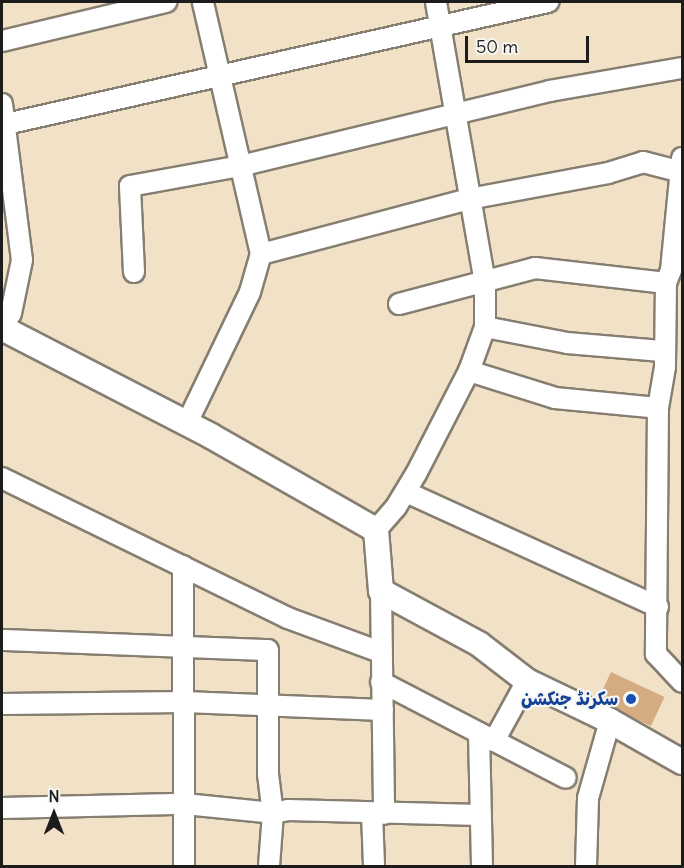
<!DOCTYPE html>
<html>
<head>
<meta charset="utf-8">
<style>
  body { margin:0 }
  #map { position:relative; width:684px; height:868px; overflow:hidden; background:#f1e1c6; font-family:Delius,"Playpen Sans Arabic",sans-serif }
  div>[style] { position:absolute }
  .building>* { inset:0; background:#d5ab81; transform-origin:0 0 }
  .roads { filter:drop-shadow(2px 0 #867e71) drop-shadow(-2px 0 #867e71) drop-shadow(0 2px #867e71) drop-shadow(0 -2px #867e71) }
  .minor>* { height:20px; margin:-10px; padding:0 10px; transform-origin:10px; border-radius:10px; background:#fff }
  .tertiary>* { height:24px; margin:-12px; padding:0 12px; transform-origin:12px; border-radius:12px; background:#fff }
  .dots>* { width:16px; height:16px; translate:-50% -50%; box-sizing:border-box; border:3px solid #f6f6f2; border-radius:50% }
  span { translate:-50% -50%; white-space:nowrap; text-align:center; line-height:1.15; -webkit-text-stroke:4.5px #f6f6f2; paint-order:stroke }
  .transit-label { font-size:18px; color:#164399; font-weight:700 }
  .right { translate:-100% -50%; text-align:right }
  .frame { position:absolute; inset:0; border:3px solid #1c1c1c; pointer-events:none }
  .north { position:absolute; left:24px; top:784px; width:60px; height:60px; -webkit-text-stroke:4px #f6f6f2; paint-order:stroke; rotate:0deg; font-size:16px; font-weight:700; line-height:24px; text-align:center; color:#1c1c1c }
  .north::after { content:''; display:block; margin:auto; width:21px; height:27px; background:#1c1c1c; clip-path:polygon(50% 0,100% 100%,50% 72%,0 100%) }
  .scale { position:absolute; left:465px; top:36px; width:124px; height:27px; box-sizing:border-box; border:3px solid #1c1c1c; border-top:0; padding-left:8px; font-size:18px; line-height:21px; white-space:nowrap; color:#1c1c1c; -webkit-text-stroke:4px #f6f6f2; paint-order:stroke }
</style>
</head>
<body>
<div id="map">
  <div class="building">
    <div style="left:611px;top:672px;width:59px;height:32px;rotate:25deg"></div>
  </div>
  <div class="roads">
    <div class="minor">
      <div style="left:2px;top:41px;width:169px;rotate:-13.4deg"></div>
      <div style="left:2px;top:104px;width:157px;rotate:82.7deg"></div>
      <div style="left:22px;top:260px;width:54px;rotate:101.7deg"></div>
      <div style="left:11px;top:313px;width:17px;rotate:121deg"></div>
      <div style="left:6px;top:124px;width:556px;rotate:-12.69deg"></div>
      <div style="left:682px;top:158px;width:113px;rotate:95.6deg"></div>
      <div style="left:671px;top:270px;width:14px;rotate:111deg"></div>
      <div style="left:666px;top:283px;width:84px;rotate:90.7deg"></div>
      <div style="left:665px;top:367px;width:42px;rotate:99.7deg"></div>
      <div style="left:658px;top:408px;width:246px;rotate:90.5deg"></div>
      <div style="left:656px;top:654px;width:38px;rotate:47deg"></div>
      <div style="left:261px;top:254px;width:215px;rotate:-14.8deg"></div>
      <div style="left:469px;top:199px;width:141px;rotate:-10.6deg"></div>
      <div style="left:608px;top:173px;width:37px;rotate:-17deg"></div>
      <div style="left:643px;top:162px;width:40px;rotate:14.4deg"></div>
      <div style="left:134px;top:272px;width:86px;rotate:-92.7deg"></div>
      <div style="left:130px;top:186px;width:112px;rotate:-10.3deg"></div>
      <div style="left:240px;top:166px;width:319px;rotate:-13.6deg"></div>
      <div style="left:550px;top:91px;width:134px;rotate:-9.9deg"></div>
      <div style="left:399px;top:304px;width:141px;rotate:-14.8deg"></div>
      <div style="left:535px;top:268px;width:132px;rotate:6.5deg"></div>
      <div style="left:485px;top:327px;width:84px;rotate:11deg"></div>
      <div style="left:567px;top:343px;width:95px;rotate:4.8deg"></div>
      <div style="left:469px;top:371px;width:90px;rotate:17.4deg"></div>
      <div style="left:555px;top:398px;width:103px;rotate:5.5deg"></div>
      <div style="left:187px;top:423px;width:145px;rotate:-64.3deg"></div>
      <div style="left:250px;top:292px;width:40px;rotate:-74deg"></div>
      <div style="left:261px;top:254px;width:259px;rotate:-103deg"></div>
      <div style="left:2px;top:478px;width:318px;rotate:26.1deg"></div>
      <div style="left:288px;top:618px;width:98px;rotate:20.3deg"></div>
      <div style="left:406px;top:492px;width:277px;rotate:24.5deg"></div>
      <div style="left:376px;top:530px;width:30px;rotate:-49deg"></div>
      <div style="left:396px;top:507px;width:39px;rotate:-59deg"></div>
      <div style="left:416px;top:474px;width:116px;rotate:-62.8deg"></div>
      <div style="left:469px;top:371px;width:47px;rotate:-70deg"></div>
      <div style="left:485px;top:327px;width:44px;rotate:-90deg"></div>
      <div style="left:485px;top:283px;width:285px;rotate:-99.9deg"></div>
      <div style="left:183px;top:566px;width:300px;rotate:89.8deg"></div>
      <div style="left:381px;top:591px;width:223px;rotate:89.2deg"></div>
      <div style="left:2px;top:640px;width:266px;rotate:2.2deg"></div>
      <div style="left:268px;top:650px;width:124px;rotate:90deg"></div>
      <div style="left:268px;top:774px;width:39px;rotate:83deg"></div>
      <div style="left:273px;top:813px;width:53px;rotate:94.3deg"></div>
      <div style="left:381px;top:682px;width:208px;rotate:27.4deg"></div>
      <div style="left:2px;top:704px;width:183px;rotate:-0.6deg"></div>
      <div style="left:185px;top:702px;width:198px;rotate:2.3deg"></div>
      <div style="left:479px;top:733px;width:133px;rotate:88.7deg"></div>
      <div style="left:494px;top:741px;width:68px;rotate:-61.2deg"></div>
      <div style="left:2px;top:808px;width:183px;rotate:-1.3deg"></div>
      <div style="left:185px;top:804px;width:88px;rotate:5.8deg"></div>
      <div style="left:273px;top:813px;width:15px;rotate:-11deg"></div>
      <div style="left:288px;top:810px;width:192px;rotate:1.5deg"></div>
      <div style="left:372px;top:813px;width:53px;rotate:87.8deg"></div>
      <div style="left:586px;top:866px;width:68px;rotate:-88.3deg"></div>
      <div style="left:588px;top:798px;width:80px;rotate:-74.1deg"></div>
    </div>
    <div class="tertiary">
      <div style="left:2px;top:328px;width:235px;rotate:27.3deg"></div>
      <div style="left:211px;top:436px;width:190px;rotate:29.7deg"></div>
      <div style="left:376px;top:530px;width:61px;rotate:85.3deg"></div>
      <div style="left:381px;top:591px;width:111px;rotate:28.4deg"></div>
      <div style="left:479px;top:644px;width:61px;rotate:37.6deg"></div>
      <div style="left:527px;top:681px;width:92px;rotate:25.7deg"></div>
      <div style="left:610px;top:721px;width:83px;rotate:29.7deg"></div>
    </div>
  </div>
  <div class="dots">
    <div style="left:631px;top:699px;background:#1a4fb4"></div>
  </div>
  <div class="transit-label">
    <span class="right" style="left:618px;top:699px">سکرنڈ جنکشن</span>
  </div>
  <div class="frame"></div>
  <div class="north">N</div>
  <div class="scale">50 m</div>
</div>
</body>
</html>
